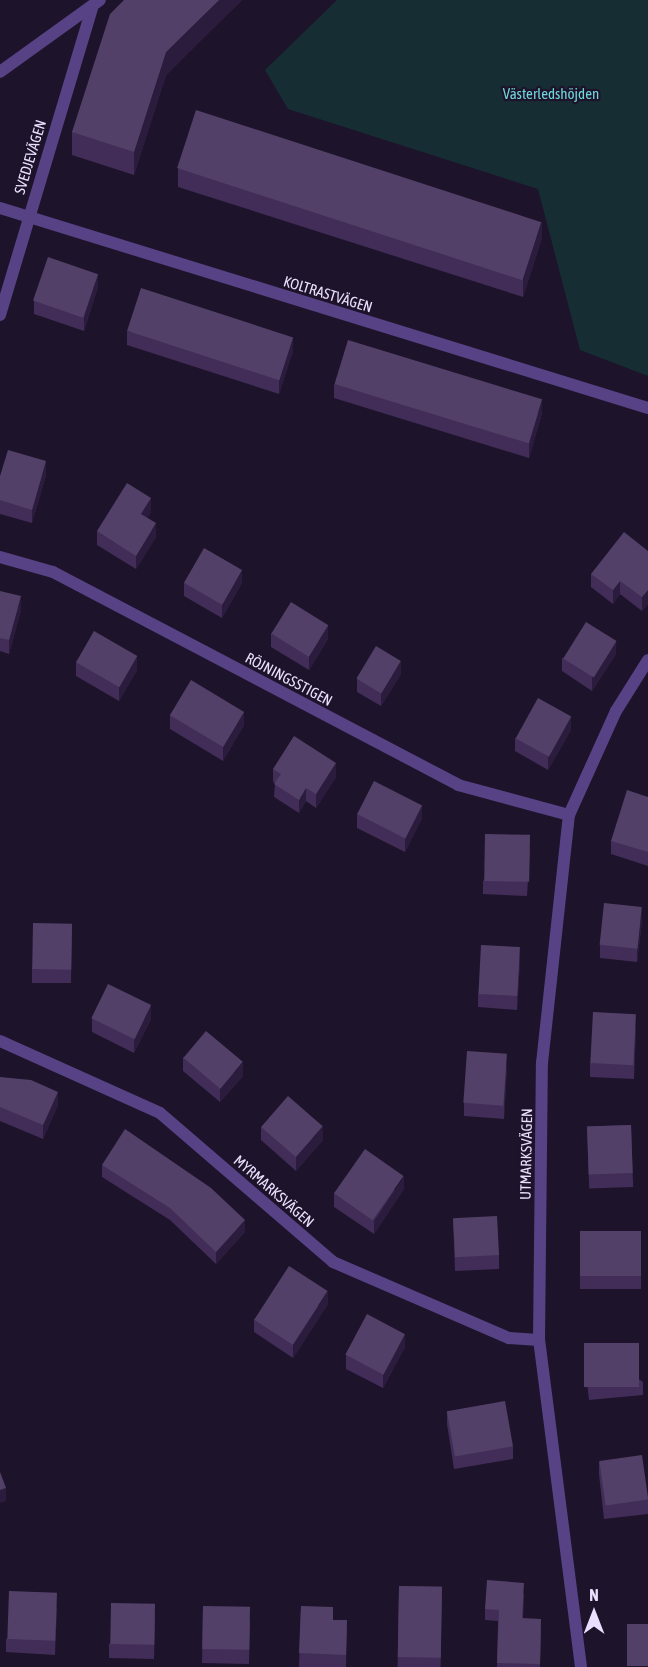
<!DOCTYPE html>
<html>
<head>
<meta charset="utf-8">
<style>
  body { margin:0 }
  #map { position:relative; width:648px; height:1667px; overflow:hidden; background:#1d132a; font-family:"Asap Condensed",sans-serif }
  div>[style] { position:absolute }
  .green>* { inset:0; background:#172d34 }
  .minor>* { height:12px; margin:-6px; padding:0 6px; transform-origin:6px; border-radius:6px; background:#574286 }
  .tertiary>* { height:12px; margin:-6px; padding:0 6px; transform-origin:6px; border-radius:6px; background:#574286 }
  .wall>* { inset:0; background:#412d57; transform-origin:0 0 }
  .shaded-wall>* { inset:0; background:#2b1b3d }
  .building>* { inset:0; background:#534068; transform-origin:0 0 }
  span { translate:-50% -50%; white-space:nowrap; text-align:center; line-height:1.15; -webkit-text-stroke:4.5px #1d132a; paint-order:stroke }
  .park-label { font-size:15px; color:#6ed7d9 }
  .street-label { font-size:15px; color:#eadffd }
  .north { position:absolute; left:564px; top:1583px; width:60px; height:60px; -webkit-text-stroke:4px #1d132a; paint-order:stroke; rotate:0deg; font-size:16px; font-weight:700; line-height:24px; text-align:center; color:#eadffd }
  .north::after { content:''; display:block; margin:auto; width:21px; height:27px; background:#eadffd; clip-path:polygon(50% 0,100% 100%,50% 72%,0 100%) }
</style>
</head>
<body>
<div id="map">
  <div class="green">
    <div style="clip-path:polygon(337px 0,648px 0,648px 376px,580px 350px,538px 189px,288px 109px,265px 70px)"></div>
  </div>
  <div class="minor">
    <div style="left:0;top:208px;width:678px;rotate:17.15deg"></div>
    <div style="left:0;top:315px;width:320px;rotate:-73.3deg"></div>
    <div style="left:0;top:557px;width:55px;rotate:15.8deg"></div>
    <div style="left:53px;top:572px;width:458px;rotate:27.7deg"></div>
    <div style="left:458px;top:785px;width:115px;rotate:15.1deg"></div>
    <div style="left:0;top:1041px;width:175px;rotate:24.2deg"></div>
    <div style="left:160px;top:1113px;width:228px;rotate:40.7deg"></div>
    <div style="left:333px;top:1262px;width:192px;rotate:23.4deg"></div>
    <div style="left:509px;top:1338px;width:30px;rotate:4deg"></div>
    <div style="left:581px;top:1667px;width:330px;rotate:-97.3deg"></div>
    <div style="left:539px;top:1340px;width:277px;rotate:-89.4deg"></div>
    <div style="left:542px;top:1063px;width:249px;rotate:-83.8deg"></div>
    <div style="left:569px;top:815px;width:114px;rotate:-65.7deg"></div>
    <div style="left:616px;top:711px;width:60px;rotate:-57.9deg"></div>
  </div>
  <div class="tertiary">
    <div style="left:0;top:72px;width:123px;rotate:-35.8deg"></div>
  </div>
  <div class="wall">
    <div style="clip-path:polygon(124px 0,242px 0,166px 75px,134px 175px,72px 155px,72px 132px)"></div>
    <div style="clip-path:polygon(178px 168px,542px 238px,523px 297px,178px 187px)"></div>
    <div style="clip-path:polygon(98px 287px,84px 331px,34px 314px,34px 301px)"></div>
    <div style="clip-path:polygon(127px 331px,293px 351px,279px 394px,127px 345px)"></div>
    <div style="clip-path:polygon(334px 384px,542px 413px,529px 458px,334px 398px)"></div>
    <div style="clip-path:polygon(46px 475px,32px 523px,0 514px,0 476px)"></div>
    <div style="clip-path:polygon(151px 512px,147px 518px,156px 537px,136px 569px,97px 545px,97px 531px)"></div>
    <div style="clip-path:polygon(648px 551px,648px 604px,642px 611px,620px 594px,613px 604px,591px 587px,591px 574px)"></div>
    <div style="clip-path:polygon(184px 583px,242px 583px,222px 618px,184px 596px)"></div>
    <div style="clip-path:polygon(0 591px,21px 610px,9px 654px,0 651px)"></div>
    <div style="clip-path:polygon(271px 633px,328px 639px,309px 670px,271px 647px)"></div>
    <div style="clip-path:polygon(616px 654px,592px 691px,562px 671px,562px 658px)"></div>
    <div style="clip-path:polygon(76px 662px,137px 670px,119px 701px,76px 676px)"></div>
    <div style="clip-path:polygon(401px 674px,381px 706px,357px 692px,357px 679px)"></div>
    <div style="clip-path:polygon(170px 715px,244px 725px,223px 761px,170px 729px)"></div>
    <div style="clip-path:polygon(571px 730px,548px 770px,515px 751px,515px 738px)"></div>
    <div style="clip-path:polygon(273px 769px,336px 777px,316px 808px,306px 801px,299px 813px,274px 797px,275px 783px,273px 782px)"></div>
    <div style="clip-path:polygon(648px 797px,648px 866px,611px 854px,611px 841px)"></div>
    <div style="clip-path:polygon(357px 814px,422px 818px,405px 852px,357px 828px)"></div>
    <div style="clip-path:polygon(530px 849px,527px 896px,483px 894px,483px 881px)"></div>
    <div style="clip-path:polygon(642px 921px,637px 962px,600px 958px,600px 945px)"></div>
    <div style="clip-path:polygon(72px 924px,71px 983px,32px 983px,32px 969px)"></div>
    <div style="clip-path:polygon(520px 961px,517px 1010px,478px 1007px,478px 994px)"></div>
    <div style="clip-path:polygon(92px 1019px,151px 1019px,134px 1053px,92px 1032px)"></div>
    <div style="clip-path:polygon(636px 1027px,634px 1079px,590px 1077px,590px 1063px)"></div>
    <div style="clip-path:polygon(183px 1057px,243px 1076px,220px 1102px,183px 1071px)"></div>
    <div style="clip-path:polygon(507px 1067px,504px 1119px,464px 1116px,464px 1103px)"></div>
    <div style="clip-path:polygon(0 1077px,58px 1105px,43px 1139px,0 1121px)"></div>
    <div style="left:631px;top:1125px;width:62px;height:44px;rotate:88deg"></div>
    <div style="clip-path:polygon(261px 1127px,323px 1140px,296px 1171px,261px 1140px)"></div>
    <div style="clip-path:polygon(102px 1165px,245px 1232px,216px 1264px,170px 1220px,102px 1177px)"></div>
    <div style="clip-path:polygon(404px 1189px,374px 1234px,334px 1207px,334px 1193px)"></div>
    <div style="clip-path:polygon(453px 1219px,499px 1255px,499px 1269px,455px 1271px)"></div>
    <div style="left:641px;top:1231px;width:58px;height:61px;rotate:90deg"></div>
    <div style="clip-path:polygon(328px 1304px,293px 1358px,254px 1332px,254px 1319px)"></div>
    <div style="clip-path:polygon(584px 1343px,643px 1382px,643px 1395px,589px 1400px,584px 1356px)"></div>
    <div style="clip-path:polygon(405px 1347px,383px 1388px,346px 1369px,346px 1355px)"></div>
    <div style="clip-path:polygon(447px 1411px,513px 1446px,513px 1459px,454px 1469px,447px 1424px)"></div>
    <div style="clip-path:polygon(599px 1461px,648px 1500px,648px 1514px,604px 1519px,599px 1474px)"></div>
    <div style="left:399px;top:1586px;width:43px;height:81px;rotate:1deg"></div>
    <div style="clip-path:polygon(524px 1594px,523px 1618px,541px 1630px,540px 1667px,497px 1667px,498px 1621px,485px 1620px,485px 1609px)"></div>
    <div style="clip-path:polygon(203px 1606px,250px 1621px,249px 1664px,202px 1663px)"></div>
    <div style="clip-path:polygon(301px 1606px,333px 1620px,347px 1620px,346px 1667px,299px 1667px)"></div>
    <div style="clip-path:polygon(57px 1607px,55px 1655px,6px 1652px,6px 1639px)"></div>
    <div style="clip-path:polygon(155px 1617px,154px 1659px,109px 1658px,109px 1644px)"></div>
  </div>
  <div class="shaded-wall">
    <div style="clip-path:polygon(219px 0,242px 0,166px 75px,134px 175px,134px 152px,166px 52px)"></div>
    <div style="clip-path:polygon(542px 220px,542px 238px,523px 297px,523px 278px)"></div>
    <div style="clip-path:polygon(98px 274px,98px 287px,84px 331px,84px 317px)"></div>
    <div style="clip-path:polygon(293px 337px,293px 351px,279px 394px,279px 381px)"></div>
    <div style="clip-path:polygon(542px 400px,542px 413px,529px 458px,529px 444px)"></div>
    <div style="clip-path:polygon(46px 461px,46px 475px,32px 523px,32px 510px)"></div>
    <div style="clip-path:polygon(151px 498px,151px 512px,141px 527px,141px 514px)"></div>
    <div style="clip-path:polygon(156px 523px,156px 537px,136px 569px,136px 556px)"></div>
    <div style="clip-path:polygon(242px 570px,242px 583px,222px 618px,222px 605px)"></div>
    <div style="clip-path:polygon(620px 581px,620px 594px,613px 604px,613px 590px)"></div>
    <div style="clip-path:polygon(648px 590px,648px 604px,642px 611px,642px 597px)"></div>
    <div style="clip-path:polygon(21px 596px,21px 610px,9px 654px,9px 640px)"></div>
    <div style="clip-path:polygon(328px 625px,328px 639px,309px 670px,309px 657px)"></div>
    <div style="clip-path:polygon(616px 641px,616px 654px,592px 691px,592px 677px)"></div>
    <div style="clip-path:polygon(137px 656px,137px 670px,119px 701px,119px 687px)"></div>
    <div style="clip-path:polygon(401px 661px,401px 674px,381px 706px,381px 693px)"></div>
    <div style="clip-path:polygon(244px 712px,244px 725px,223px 761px,223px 747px)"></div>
    <div style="clip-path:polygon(571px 716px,571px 730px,548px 770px,548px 756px)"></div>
    <div style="clip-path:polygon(336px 763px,336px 777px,316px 808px,316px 794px)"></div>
    <div style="clip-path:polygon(306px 788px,306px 801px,299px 813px,299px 800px)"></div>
    <div style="clip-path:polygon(422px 805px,422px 818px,405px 852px,405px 838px)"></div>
    <div style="clip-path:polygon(642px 907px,642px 921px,637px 962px,637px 949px)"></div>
    <div style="clip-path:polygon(520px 947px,520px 961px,517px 1010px,517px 996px)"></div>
    <div style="clip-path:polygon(151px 1005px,151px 1019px,134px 1053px,134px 1040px)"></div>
    <div style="clip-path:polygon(636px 1014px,636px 1027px,634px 1079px,634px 1066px)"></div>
    <div style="clip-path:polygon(507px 1054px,507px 1067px,504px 1119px,504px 1105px)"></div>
    <div style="clip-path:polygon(243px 1062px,243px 1076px,220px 1102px,220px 1089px)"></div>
    <div style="clip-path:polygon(58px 1092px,58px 1105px,43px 1139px,43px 1125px)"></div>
    <div style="clip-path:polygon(323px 1126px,323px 1140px,296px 1171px,296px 1157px)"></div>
    <div style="clip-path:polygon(404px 1176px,404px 1189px,374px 1234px,374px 1221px)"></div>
    <div style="clip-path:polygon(245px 1220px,245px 1232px,216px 1264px,216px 1252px)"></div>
    <div style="clip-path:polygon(328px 1291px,328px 1304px,293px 1358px,293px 1345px)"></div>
    <div style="clip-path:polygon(405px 1334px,405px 1347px,383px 1388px,383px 1375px)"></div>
    <div style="clip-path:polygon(6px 1488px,6px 1501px,0 1503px,0 1490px)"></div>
    <div style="clip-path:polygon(57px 1593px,57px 1607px,55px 1655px,55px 1641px)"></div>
  </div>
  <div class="building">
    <div style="clip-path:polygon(124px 0,219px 0,166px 52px,134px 152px,72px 132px,110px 14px)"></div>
    <div style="left:196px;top:110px;width:363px;height:61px;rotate:18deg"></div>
    <div style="left:48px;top:257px;width:53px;height:46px;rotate:19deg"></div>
    <div style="left:141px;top:288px;width:160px;height:45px;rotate:18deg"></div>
    <div style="left:348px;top:340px;width:203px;height:46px;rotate:17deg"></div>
    <div style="clip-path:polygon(8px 450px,46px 461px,32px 510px,0 500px,0 476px)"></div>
    <div style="clip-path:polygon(127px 483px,151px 498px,141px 514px,156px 523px,136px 556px,97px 531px)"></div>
    <div style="clip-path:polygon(624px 532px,648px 551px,648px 590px,642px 597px,620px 581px,613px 590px,591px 574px)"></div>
    <div style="left:204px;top:548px;width:44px;height:40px;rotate:30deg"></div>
    <div style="clip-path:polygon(0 591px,21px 596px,9px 640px,0 638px)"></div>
    <div style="left:291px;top:602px;width:44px;height:37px;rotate:32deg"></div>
    <div style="left:586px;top:622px;width:36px;height:43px;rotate:32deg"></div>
    <div style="left:94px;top:631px;width:50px;height:36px;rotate:30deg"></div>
    <div style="left:376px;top:646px;width:29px;height:38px;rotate:31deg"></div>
    <div style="left:191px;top:680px;width:62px;height:41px;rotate:31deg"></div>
    <div style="left:538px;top:698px;width:38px;height:46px;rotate:29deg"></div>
    <div style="clip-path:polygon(294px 736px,336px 763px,316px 794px,306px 788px,299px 800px,274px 784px,281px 774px,273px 769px)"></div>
    <div style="left:374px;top:781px;width:54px;height:37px;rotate:27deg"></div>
    <div style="clip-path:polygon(627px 790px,648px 797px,648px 852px,611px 841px)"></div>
    <div style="left:485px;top:834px;width:45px;height:47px;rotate:1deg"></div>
    <div style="left:604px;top:903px;width:38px;height:42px;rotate:6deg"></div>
    <div style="left:33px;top:923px;width:39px;height:46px;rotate:1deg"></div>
    <div style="left:481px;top:945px;width:39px;height:49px;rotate:3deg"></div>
    <div style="left:108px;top:984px;width:48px;height:38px;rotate:26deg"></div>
    <div style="left:593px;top:1012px;width:43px;height:51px;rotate:3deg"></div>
    <div style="left:206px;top:1031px;width:48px;height:35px;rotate:40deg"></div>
    <div style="left:467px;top:1051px;width:40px;height:52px;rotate:4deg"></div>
    <div style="clip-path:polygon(0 1077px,31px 1080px,58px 1092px,43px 1125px,0 1107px)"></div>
    <div style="left:288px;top:1096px;width:46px;height:41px;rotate:41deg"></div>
    <div style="left:631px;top:1125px;width:48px;height:44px;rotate:88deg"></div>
    <div style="clip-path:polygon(125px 1129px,211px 1188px,245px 1220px,216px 1252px,170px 1208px,102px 1165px)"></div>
    <div style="left:365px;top:1149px;width:47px;height:54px;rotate:35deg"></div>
    <div style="left:497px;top:1216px;width:39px;height:44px;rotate:87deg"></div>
    <div style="left:641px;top:1231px;width:45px;height:61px;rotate:90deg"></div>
    <div style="left:289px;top:1266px;width:46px;height:64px;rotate:33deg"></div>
    <div style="left:367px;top:1314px;width:43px;height:46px;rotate:28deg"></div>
    <div style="left:584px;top:1343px;width:55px;height:44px"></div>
    <div style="left:505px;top:1401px;width:46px;height:59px;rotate:80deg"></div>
    <div style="left:642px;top:1455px;width:45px;height:43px;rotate:82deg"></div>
    <div style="clip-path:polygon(0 1472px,6px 1488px,0 1490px)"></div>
    <div style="clip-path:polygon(487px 1580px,524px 1583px,522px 1618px,541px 1619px,540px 1664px,497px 1663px,499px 1610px,485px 1609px)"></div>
    <div style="left:399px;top:1586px;width:43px;height:71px;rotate:1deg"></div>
    <div style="left:9px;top:1591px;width:48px;height:48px;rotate:2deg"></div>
    <div style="left:111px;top:1603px;width:44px;height:41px;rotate:1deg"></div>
    <div style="left:203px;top:1606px;width:47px;height:43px;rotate:1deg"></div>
    <div style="clip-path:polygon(301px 1606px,333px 1607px,333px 1620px,347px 1620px,346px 1655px,299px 1653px)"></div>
    <div style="left:627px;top:1624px;width:21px;height:42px"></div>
  </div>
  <div class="park-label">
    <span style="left:551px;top:94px">Västerledshöjden</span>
  </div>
  <div class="street-label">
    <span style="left:30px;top:157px;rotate:-73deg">SVEDJEVÄGEN</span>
    <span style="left:328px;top:294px;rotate:17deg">KOLTRASTVÄGEN</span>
    <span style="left:289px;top:679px;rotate:28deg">RÖJNINGSSTIGEN</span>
    <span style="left:526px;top:1154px;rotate:-89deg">UTMARKSVÄGEN</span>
    <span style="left:274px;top:1191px;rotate:41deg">MYRMARKSVÄGEN</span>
  </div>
  <div class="north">N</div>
</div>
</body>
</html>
